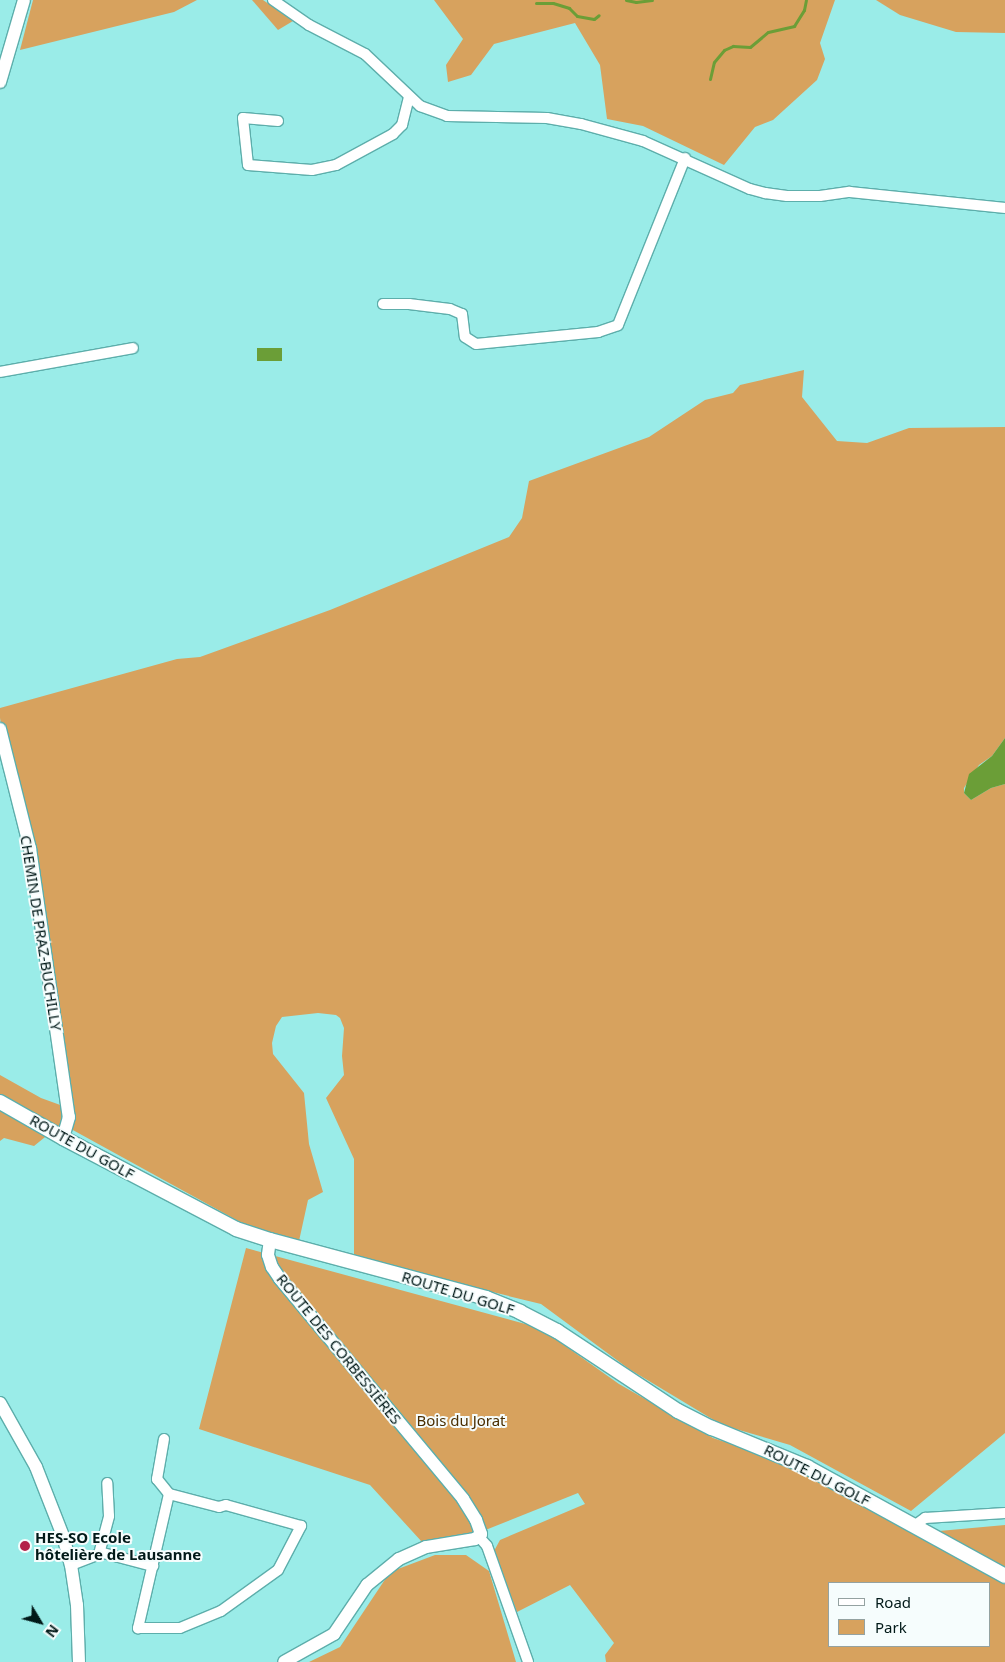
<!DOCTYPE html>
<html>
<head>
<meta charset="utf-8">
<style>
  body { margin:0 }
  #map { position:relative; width:1005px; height:1662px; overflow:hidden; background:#9aece8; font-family:"Noto Sans",sans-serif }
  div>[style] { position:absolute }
  .green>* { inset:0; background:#d7a25e }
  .water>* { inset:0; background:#6b9e37; transform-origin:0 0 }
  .stream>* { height:3px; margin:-1.5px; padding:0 1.5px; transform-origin:1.5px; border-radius:1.5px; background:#6b9e37 }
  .roads { filter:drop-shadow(1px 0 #5daeab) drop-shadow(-1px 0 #5daeab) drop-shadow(0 1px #5daeab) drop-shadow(0 -1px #5daeab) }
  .minor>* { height:10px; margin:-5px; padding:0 5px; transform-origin:5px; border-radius:5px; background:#fff }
  .tertiary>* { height:12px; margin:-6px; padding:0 6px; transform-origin:6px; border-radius:6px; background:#fff }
  .secondary>* { height:14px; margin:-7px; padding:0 7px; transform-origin:7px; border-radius:7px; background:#fff }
  .dots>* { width:14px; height:14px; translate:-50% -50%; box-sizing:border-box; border:2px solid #f6fdfd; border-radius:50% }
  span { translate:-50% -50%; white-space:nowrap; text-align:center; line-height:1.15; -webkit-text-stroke:4px #f6fdfd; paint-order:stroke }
  .street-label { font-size:15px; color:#011918 }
  .park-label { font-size:15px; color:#4b2e01 }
  .poi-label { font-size:15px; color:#011918; font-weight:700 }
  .left { translate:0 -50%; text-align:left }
  .legend { position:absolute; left:828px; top:1582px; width:162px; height:65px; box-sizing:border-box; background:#f6fdfd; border:1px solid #94a2a1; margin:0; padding:6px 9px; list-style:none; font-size:15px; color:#011918 }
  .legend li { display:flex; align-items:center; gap:10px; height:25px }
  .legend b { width:25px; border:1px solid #94a2a1 }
  .north { position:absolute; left:15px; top:1597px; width:50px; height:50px; -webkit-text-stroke:4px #f6fdfd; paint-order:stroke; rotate:127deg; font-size:14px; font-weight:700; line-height:20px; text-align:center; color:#011918 }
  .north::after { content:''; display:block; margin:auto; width:18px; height:22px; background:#011918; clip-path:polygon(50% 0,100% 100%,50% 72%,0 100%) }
</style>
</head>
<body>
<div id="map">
  <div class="green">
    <div style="clip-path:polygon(33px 0,197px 0,174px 12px,20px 50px)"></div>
    <div style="clip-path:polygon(252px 0,263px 0,293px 21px,278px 30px)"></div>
    <div style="clip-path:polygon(434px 0,835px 0,820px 43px,825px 59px,817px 80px,773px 120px,755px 127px,724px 165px,643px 126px,607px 119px,600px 65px,575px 23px,494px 44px,471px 75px,448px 82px,446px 65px,463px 39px)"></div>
    <div style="clip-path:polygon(876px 0,1005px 0,1005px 33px,956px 32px,900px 15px)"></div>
    <div style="clip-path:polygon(804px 370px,802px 397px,837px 441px,867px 443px,909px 428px,1005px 427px,1005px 738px,992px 756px,979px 765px,964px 788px,964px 793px,971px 800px,991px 788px,1005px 784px,1005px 1433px,911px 1511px,790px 1445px,722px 1425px,629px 1369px,541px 1304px,354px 1258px,354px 1159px,326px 1098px,344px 1075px,342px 1056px,344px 1028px,340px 1018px,336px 1015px,318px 1013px,282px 1017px,276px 1026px,272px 1043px,273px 1054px,304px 1093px,309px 1144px,323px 1192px,308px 1200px,299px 1241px,251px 1228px,71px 1129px,0 718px,0 708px,177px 659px,200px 657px,330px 610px,509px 537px,522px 518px,529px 481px,649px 437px,705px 400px,733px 393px,740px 385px)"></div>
    <div style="clip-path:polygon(0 1075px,41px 1098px,63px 1106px,60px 1125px,34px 1146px,4px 1138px,0 1141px)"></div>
    <div style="clip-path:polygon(evenodd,246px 1248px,540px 1328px,619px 1384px,713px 1438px,782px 1461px,917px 1533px,1005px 1525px,1005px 1662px,606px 1662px,605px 1655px,614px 1643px,570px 1585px,517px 1612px,494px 1551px,500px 1540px,585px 1504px,578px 1493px,478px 1533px,422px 1542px,370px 1485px,199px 1429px,246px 1248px,829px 1583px,989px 1583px,989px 1646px,829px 1646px,829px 1583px)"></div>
    <div style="clip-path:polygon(435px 1555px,466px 1555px,489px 1571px,516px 1662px,309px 1662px,340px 1647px,390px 1572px)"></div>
  </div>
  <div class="water">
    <div style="left:282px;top:348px;width:13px;height:25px;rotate:90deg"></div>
    <div style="clip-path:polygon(1005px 738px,1005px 784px,991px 788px,971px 800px,964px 793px,969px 774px,992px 756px)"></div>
  </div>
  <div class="stream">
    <div style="left:626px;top:0;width:10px;rotate:11deg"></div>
    <div style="left:636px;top:2px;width:16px;rotate:-7deg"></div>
    <div style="left:536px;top:3px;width:17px"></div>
    <div style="left:553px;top:3px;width:17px;rotate:17deg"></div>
    <div style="left:569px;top:8px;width:11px;rotate:45deg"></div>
    <div style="left:577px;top:16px;width:17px;rotate:10deg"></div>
    <div style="left:594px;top:19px;width:6px;rotate:-39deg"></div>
    <div style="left:710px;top:79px;width:17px;rotate:-77deg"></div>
    <div style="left:714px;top:62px;width:16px;rotate:-50deg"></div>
    <div style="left:724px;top:50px;width:10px;rotate:-24deg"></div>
    <div style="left:733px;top:46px;width:17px;rotate:3deg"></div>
    <div style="left:750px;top:47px;width:23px;rotate:-40deg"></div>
    <div style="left:768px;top:32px;width:27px;rotate:-13deg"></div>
    <div style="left:794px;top:26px;width:19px;rotate:-58deg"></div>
    <div style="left:804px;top:10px;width:10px;rotate:-79deg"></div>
  </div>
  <div class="roads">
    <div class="minor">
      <div style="left:273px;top:0;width:44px;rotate:34.8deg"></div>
      <div style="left:309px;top:25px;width:63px;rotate:27.4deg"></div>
      <div style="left:365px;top:54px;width:76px;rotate:43.4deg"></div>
      <div style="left:420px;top:106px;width:29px;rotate:20deg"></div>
      <div style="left:447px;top:116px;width:100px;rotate:1.1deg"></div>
      <div style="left:547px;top:118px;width:35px;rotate:10deg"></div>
      <div style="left:581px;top:124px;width:64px;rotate:15.3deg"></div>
      <div style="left:643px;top:141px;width:117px;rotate:24.2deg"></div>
      <div style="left:750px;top:189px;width:16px;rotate:15deg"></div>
      <div style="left:765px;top:193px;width:22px;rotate:8deg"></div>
      <div style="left:787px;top:196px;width:33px"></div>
      <div style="left:820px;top:196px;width:30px;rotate:-8deg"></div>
      <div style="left:850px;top:192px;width:156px;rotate:5.9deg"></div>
      <div style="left:278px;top:121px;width:35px;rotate:-175deg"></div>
      <div style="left:243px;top:118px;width:47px;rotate:83.9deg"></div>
      <div style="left:248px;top:165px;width:64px;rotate:4.5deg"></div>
      <div style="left:312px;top:170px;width:25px;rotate:-12deg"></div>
      <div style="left:336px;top:165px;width:65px;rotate:-28.5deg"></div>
      <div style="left:393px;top:134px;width:13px;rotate:-45deg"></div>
      <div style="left:402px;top:125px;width:29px;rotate:-76deg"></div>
      <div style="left:383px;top:304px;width:26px"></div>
      <div style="left:409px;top:304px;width:41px;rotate:7deg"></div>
      <div style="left:450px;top:309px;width:13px;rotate:23deg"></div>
      <div style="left:462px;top:314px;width:23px;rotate:83deg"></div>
      <div style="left:465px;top:337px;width:13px;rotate:32deg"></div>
      <div style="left:476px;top:344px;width:123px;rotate:-5.6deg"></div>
      <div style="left:598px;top:332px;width:21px;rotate:-19deg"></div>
      <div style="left:618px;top:325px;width:180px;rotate:-68.1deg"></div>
      <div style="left:0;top:372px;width:135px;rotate:-10.2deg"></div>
      <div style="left:164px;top:1439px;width:41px;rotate:99.9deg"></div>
      <div style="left:157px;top:1479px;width:19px;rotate:51deg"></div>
      <div style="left:169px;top:1494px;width:138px;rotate:103deg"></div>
      <div style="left:138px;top:1628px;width:42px"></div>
      <div style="left:180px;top:1628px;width:44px;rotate:-22.5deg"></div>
      <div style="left:221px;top:1611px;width:70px;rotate:-35.7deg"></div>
      <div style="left:278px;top:1570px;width:50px;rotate:-62.4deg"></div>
      <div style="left:301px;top:1526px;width:78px;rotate:-164.4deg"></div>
      <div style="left:226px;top:1505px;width:7px;rotate:164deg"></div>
      <div style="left:219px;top:1507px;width:52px;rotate:-165.4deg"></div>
      <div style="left:914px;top:1526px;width:14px;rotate:-36deg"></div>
      <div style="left:925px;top:1518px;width:80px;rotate:-3.6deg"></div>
      <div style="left:479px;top:1537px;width:12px;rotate:48deg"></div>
      <div style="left:487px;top:1546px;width:123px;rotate:70.5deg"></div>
      <div style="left:99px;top:1554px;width:39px;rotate:-75deg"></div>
      <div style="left:109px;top:1516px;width:33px;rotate:-93deg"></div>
      <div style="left:71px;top:1565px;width:34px;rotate:-21deg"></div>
      <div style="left:103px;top:1553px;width:52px;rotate:14.6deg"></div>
    </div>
    <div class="tertiary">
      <div style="left:0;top:82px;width:85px;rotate:-73.7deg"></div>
      <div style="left:0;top:729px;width:123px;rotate:75.9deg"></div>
      <div style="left:30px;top:848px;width:272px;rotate:81.8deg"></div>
      <div style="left:69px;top:1117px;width:22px;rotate:106deg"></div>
      <div style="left:270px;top:1240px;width:15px;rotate:98deg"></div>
      <div style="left:268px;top:1255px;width:13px;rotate:72deg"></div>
      <div style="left:272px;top:1267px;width:14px;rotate:56deg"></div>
      <div style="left:280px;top:1279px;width:286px;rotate:50.2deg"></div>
      <div style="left:463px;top:1499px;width:25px;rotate:58deg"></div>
      <div style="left:476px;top:1520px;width:15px;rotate:70deg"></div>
      <div style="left:481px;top:1534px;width:8px;rotate:140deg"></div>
      <div style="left:475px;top:1539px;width:50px;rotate:170.7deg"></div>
      <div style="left:426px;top:1547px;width:30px;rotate:156deg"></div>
      <div style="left:399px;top:1559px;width:41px;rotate:140.9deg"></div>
      <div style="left:367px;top:1585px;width:59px;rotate:124deg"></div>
      <div style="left:334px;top:1634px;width:57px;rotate:150.8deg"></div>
      <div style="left:0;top:1403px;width:73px;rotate:60.6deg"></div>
      <div style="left:36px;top:1467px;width:74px;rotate:68.6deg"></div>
      <div style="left:63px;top:1536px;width:30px;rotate:75deg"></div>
      <div style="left:71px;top:1565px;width:40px;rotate:81.5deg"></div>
      <div style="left:77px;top:1605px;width:57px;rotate:88deg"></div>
    </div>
    <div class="secondary">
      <div style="left:0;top:1102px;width:73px;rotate:29.7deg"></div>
      <div style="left:63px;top:1138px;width:195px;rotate:27.7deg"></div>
      <div style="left:236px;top:1229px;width:36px;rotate:18deg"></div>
      <div style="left:270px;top:1240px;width:224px;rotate:15deg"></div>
      <div style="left:486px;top:1298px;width:37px;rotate:22deg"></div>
      <div style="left:520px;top:1312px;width:42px;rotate:27.2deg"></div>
      <div style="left:557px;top:1331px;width:145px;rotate:33.5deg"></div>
      <div style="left:678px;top:1411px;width:38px;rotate:27deg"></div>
      <div style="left:712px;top:1428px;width:103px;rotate:22.3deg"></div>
      <div style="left:807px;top:1467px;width:226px;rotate:28.8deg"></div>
    </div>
  </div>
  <div class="dots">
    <div style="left:25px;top:1546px;background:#b32249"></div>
  </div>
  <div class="street-label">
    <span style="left:41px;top:933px;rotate:81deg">CHEMIN DE PRAZ-BUCHILLY</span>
    <span style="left:82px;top:1147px;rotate:29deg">ROUTE DU GOLF</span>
    <span style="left:458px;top:1293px;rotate:17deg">ROUTE DU GOLF</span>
    <span style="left:339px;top:1349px;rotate:51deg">ROUTE DES CORBESSIÈRES</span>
    <span style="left:817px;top:1475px;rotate:27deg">ROUTE DU GOLF</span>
  </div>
  <div class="park-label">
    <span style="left:461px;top:1421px">Bois du Jorat</span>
  </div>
  <div class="poi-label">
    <span class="left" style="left:35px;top:1546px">HES-SO Ecole<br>hôtelière de Lausanne</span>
  </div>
  <ul class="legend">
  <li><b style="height:6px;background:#fff"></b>Road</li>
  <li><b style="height:14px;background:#d7a25e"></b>Park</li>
  </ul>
  <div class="north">N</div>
</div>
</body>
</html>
